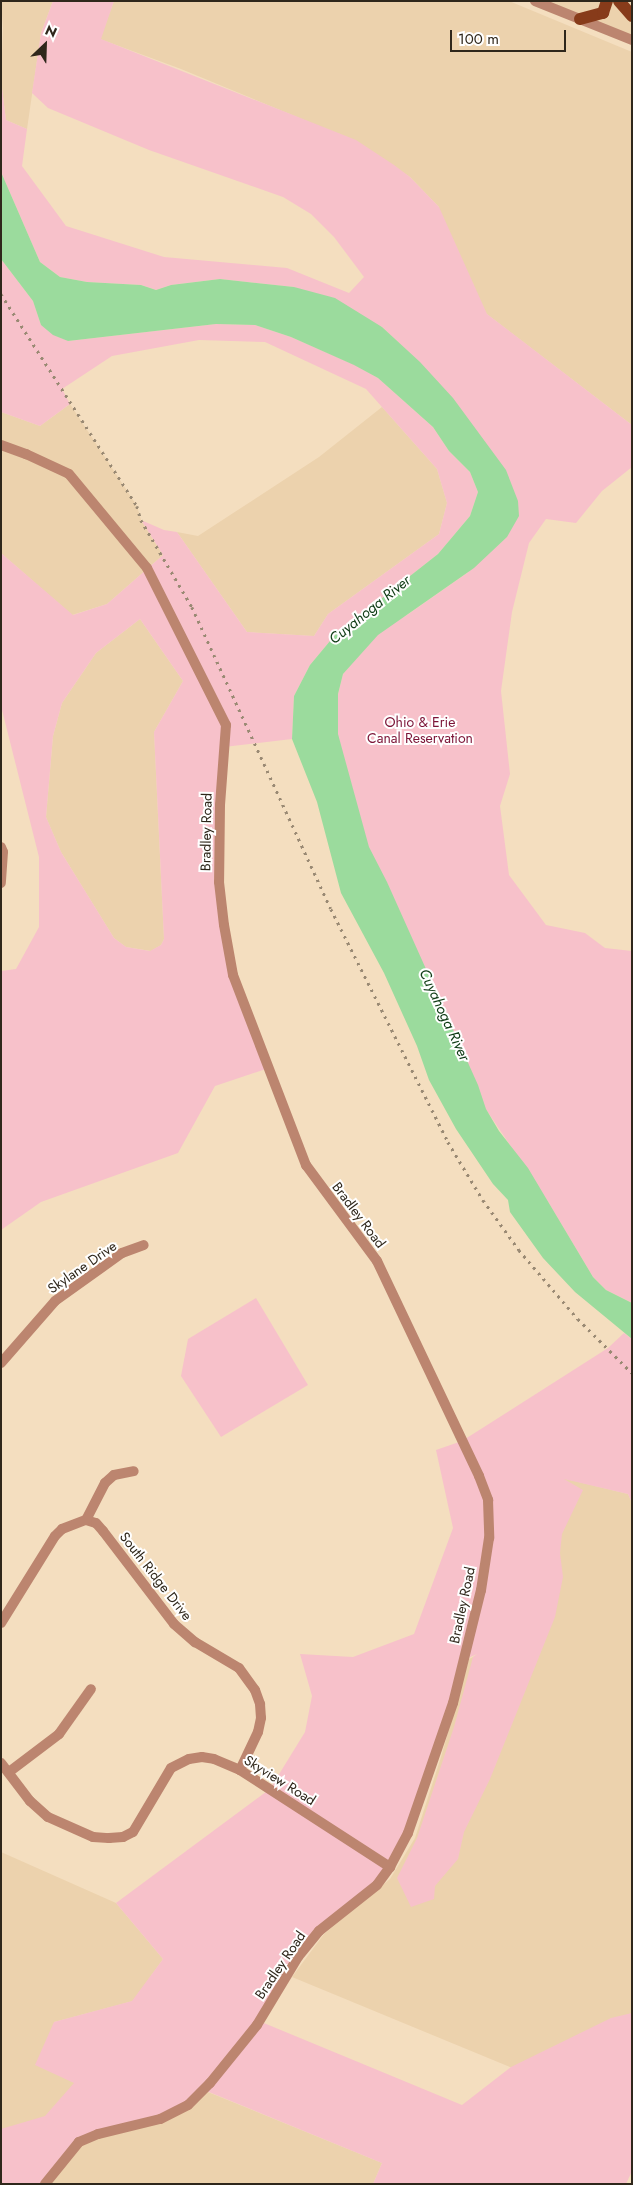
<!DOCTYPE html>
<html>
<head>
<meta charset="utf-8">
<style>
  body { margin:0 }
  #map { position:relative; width:633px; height:2185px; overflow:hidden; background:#f4debf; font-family:Jost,sans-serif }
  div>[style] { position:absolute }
  .built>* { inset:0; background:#ecd2ad }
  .green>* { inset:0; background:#f7c1ca }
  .water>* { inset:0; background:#9bdb9d }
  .minor>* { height:10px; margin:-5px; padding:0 5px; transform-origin:5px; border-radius:5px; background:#bc856f }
  .major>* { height:12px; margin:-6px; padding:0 6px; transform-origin:6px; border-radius:6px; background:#873b1a }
  .rail>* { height:2.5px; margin-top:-1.25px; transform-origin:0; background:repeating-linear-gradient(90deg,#998973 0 2.5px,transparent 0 7.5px) }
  span { translate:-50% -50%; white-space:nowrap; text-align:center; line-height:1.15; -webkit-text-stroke:4px #fff; paint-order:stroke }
  .park-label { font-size:14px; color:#7b1336 }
  .street-label { font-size:14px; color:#2f271b }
  .water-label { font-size:15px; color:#0f3c15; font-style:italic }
  .frame { position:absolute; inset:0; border:2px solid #2f271b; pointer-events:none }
  .north { position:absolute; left:20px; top:20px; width:50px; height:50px; -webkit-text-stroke:4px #fff; paint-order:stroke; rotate:24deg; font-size:14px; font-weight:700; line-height:20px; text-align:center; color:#2f271b }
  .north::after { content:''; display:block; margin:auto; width:18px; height:22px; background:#2f271b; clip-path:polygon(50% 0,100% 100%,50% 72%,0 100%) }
  .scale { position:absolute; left:450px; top:30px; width:116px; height:22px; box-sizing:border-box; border:2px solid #2f271b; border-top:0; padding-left:6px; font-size:15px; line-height:18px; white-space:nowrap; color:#2f271b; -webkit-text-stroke:4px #fff; paint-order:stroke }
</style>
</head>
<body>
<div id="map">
  <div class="built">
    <div style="clip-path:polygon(1px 1px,53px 1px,41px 33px,27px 129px,6px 120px,1px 81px,3px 28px)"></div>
    <div style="clip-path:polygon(114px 1px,509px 1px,632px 52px,632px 425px,449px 285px,439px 207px,410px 177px,355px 141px,181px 69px,100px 39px)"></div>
    <div style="clip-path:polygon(535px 1px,632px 1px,632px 40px)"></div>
    <div style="clip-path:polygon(70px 404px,137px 506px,141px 520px,163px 555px,107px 604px,72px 615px,1px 553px,1px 412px,40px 426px)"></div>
    <div style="clip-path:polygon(382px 407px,437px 469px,447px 503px,439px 534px,328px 614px,314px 636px,247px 632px,177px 532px,198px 536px,319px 457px)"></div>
    <div style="clip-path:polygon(140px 619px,183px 681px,154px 732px,164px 939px,161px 945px,151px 951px,126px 947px,114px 938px,61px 852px,46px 817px,53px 736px,62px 703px,96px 653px)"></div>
    <div style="clip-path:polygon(562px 1478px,628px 1494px,632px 1503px,632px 2035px,551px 2084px,292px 1977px,324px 1934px,390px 1879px,415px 1838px,441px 1757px,469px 1659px,532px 1629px)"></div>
    <div style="clip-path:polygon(1px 1852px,116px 1903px,163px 1959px,133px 2001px,54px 2022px,152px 2116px,1px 2147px)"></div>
    <div style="clip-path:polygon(203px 2090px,382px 2163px,373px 2184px,45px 2184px,73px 2147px)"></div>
  </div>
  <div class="green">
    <div style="clip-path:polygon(53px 1px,114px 1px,101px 39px,356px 140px,394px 165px,410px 177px,439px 207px,487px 314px,632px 425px,632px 467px,602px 491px,576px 523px,546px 519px,529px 543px,512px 612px,501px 691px,510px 774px,500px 806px,509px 875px,546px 925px,585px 933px,605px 948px,632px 951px,632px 1303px,606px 1290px,593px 1277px,547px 1200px,485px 1108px,364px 852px,338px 757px,338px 694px,343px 674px,379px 630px,407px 615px,467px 573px,507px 537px,416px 359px,382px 327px,294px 287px,220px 279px,171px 285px,156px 290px,141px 285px,87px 282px,60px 277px,40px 262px,1px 172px,1px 80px,6px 120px,27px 129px,22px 166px,66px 226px,164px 257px,287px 268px,349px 293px,364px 277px,334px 237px,311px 214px,283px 197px,149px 150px,48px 108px,32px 93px,41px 33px)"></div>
    <div style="clip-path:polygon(evenodd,1px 259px,33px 301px,41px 325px,68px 341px,216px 324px,255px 325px,291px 337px,355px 365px,378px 378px,433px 427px,449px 451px,470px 472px,478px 492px,470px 516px,438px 554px,335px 635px,310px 665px,294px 696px,292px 739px,224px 747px,219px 838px,233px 975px,269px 1068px,215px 1086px,178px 1153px,41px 1202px,1px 1230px,1px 971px,16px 969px,39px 927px,39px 857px,1px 706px,1px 553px,73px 615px,107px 604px,163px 555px,141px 520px,164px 530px,177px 532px,247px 632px,314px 636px,328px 614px,439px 534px,447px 503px,437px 469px,366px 389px,265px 342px,199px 340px,112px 356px,62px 389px,70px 404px,40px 426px,1px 412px,1px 259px,140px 619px,183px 681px,154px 732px,164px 939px,161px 945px,150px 951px,126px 947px,114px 938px,61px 852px,46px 817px,53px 736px,62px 703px,96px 653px,140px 619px)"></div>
    <div style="clip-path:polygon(256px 1298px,308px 1385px,221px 1437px,181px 1376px,188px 1339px)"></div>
    <div style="clip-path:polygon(624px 1333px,632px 1339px,632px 1503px,628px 1494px,564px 1479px,583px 1490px,562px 1534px,560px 1553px,563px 1577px,555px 1617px,490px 1779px,464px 1832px,458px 1859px,435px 1886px,434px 1899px,411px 1907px,397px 1878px,417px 1838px,454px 1727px,473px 1657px,477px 1654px,464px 1660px,453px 1703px,390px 1867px,319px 1931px,259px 2021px,462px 2105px,511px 2067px,611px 2018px,632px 2013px,632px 2171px,626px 2184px,373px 2184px,382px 2163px,204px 2090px,188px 2105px,88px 2137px,45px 2184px,1px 2184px,1px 2129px,45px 2116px,74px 2083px,35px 2065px,54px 2022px,132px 2001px,163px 1959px,116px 1903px,270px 1789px,305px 1732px,312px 1696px,300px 1654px,353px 1657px,414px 1634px,453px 1528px,436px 1450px,462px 1441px,608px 1348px)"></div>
  </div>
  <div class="water">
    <div style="clip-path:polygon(1px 172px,40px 262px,60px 277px,87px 282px,141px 285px,156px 290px,171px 285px,220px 279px,294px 287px,335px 298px,382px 327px,420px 362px,453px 398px,506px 470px,518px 501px,519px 516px,507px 537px,474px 568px,378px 635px,343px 674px,338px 694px,338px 734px,369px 847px,387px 882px,478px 1085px,486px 1109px,499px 1131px,528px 1168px,593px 1277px,606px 1290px,632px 1303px,632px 1339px,575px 1292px,543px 1258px,510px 1212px,508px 1200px,493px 1184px,456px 1129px,429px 1080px,417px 1046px,384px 973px,341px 893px,317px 802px,292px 739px,294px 696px,310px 665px,335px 635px,438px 554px,470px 516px,478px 492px,470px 472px,449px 451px,433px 427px,378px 378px,354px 365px,291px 337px,255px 325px,216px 324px,68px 341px,53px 335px,41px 325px,33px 301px,1px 259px)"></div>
  </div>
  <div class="minor">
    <div style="left:535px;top:1px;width:105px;rotate:21.9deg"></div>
    <div style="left:1px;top:445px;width:27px;rotate:20deg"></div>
    <div style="left:26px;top:454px;width:47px;rotate:24.9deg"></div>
    <div style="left:69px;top:474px;width:122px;rotate:50.3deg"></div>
    <div style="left:147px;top:568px;width:176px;rotate:63.3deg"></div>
    <div style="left:226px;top:725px;width:80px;rotate:94.3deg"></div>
    <div style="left:220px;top:805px;width:77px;rotate:90.7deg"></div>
    <div style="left:219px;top:882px;width:43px;rotate:83.4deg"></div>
    <div style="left:224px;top:925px;width:51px;rotate:79.8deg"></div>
    <div style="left:233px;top:975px;width:204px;rotate:69deg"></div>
    <div style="left:306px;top:1165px;width:119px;rotate:53.5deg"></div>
    <div style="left:377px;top:1261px;width:238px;rotate:64.6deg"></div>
    <div style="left:479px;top:1476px;width:26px;rotate:69deg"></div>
    <div style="left:488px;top:1500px;width:38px;rotate:88deg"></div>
    <div style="left:489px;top:1538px;width:53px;rotate:98.7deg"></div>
    <div style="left:481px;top:1590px;width:116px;rotate:103.9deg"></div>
    <div style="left:453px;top:1703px;width:138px;rotate:109.1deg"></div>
    <div style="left:408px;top:1833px;width:38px;rotate:118deg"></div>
    <div style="left:390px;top:1867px;width:22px;rotate:126deg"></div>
    <div style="left:377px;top:1885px;width:74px;rotate:141.6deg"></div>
    <div style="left:319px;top:1931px;width:33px;rotate:129deg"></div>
    <div style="left:298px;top:1957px;width:79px;rotate:121.1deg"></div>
    <div style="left:257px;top:2025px;width:75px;rotate:129deg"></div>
    <div style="left:210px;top:2083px;width:31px;rotate:135deg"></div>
    <div style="left:188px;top:2105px;width:31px;rotate:153deg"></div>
    <div style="left:160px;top:2119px;width:64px;rotate:166.4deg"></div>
    <div style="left:98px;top:2134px;width:21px;rotate:157deg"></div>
    <div style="left:79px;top:2142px;width:54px;rotate:129deg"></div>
    <div style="left:1px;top:847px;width:5px;rotate:68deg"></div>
    <div style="left:3px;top:852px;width:31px;rotate:94deg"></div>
    <div style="left:1px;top:1363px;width:82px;rotate:-48.9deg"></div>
    <div style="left:55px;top:1301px;width:82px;rotate:-35.6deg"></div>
    <div style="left:122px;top:1253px;width:23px;rotate:-20deg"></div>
    <div style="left:86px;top:1520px;width:10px;rotate:17deg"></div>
    <div style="left:96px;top:1523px;width:11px;rotate:49deg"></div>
    <div style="left:103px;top:1531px;width:117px;rotate:52.6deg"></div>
    <div style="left:174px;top:1624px;width:28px;rotate:41deg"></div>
    <div style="left:195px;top:1642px;width:51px;rotate:30.6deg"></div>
    <div style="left:239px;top:1668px;width:27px;rotate:54deg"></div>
    <div style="left:255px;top:1690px;width:15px;rotate:70deg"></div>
    <div style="left:260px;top:1704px;width:14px;rotate:86deg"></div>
    <div style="left:261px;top:1718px;width:14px;rotate:102deg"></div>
    <div style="left:258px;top:1732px;width:42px;rotate:115.3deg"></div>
    <div style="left:86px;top:1520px;width:42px;rotate:-62.8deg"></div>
    <div style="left:105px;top:1483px;width:12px;rotate:-42deg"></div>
    <div style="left:114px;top:1475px;width:20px;rotate:-11deg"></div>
    <div style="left:1px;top:1623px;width:102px;rotate:-58.2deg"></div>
    <div style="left:55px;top:1536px;width:10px;rotate:-45deg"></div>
    <div style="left:62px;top:1529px;width:26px;rotate:-21deg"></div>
    <div style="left:1px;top:1763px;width:48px;rotate:52.7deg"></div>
    <div style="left:30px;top:1801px;width:24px;rotate:42deg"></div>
    <div style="left:48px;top:1817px;width:49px;rotate:24deg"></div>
    <div style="left:93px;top:1837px;width:16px;rotate:4deg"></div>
    <div style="left:109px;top:1838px;width:14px;rotate:-4deg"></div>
    <div style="left:123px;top:1837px;width:11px;rotate:-27deg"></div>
    <div style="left:133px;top:1832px;width:74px;rotate:-59.3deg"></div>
    <div style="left:171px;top:1768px;width:20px;rotate:-27deg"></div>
    <div style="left:189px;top:1759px;width:13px;rotate:-9deg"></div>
    <div style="left:202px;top:1757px;width:12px;rotate:9deg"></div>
    <div style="left:214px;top:1759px;width:28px;rotate:23deg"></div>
    <div style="left:240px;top:1770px;width:179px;rotate:32.9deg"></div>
    <div style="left:9px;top:1772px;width:63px;rotate:-37.2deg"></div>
    <div style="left:59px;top:1734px;width:55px;rotate:-54.6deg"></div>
  </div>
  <div class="major">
    <div style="left:619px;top:1px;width:20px;rotate:49deg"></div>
    <div style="left:580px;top:19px;width:24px;rotate:-15deg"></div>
    <div style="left:603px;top:13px;width:13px;rotate:-72deg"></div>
  </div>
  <div class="rail">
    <div style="left:1px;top:294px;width:252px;rotate:57.3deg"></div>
    <div style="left:137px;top:506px;width:15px;rotate:74deg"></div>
    <div style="left:141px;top:520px;width:101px;rotate:59.6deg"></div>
    <div style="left:192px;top:607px;width:332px;rotate:65.3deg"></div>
    <div style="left:331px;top:909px;width:261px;rotate:63.3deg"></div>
    <div style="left:448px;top:1142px;width:68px;rotate:58.9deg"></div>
    <div style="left:483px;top:1200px;width:62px;rotate:54.2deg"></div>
    <div style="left:519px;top:1250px;width:91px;rotate:49.5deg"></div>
    <div style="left:578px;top:1319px;width:76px;rotate:45deg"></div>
  </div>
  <div class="park-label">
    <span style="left:420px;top:730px">Ohio &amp; Erie<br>Canal Reservation</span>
  </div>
  <div class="street-label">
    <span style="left:206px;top:832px;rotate:-89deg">Bradley Road</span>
    <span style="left:359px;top:1215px;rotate:53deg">Bradley Road</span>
    <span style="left:82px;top:1267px;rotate:-35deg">Skylane Drive</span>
    <span style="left:156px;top:1576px;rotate:52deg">South Ridge Drive</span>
    <span style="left:462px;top:1605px;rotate:-78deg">Bradley Road</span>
    <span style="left:280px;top:1780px;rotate:32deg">Skyview Road</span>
    <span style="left:280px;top:1965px;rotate:-56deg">Bradley Road</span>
  </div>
  <div class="water-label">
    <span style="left:370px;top:610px;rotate:-39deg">Cuyahoga River</span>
    <span style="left:444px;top:1015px;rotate:65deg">Cuyahoga River</span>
  </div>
  <div class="frame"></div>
  <div class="north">N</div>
  <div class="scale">100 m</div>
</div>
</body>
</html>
